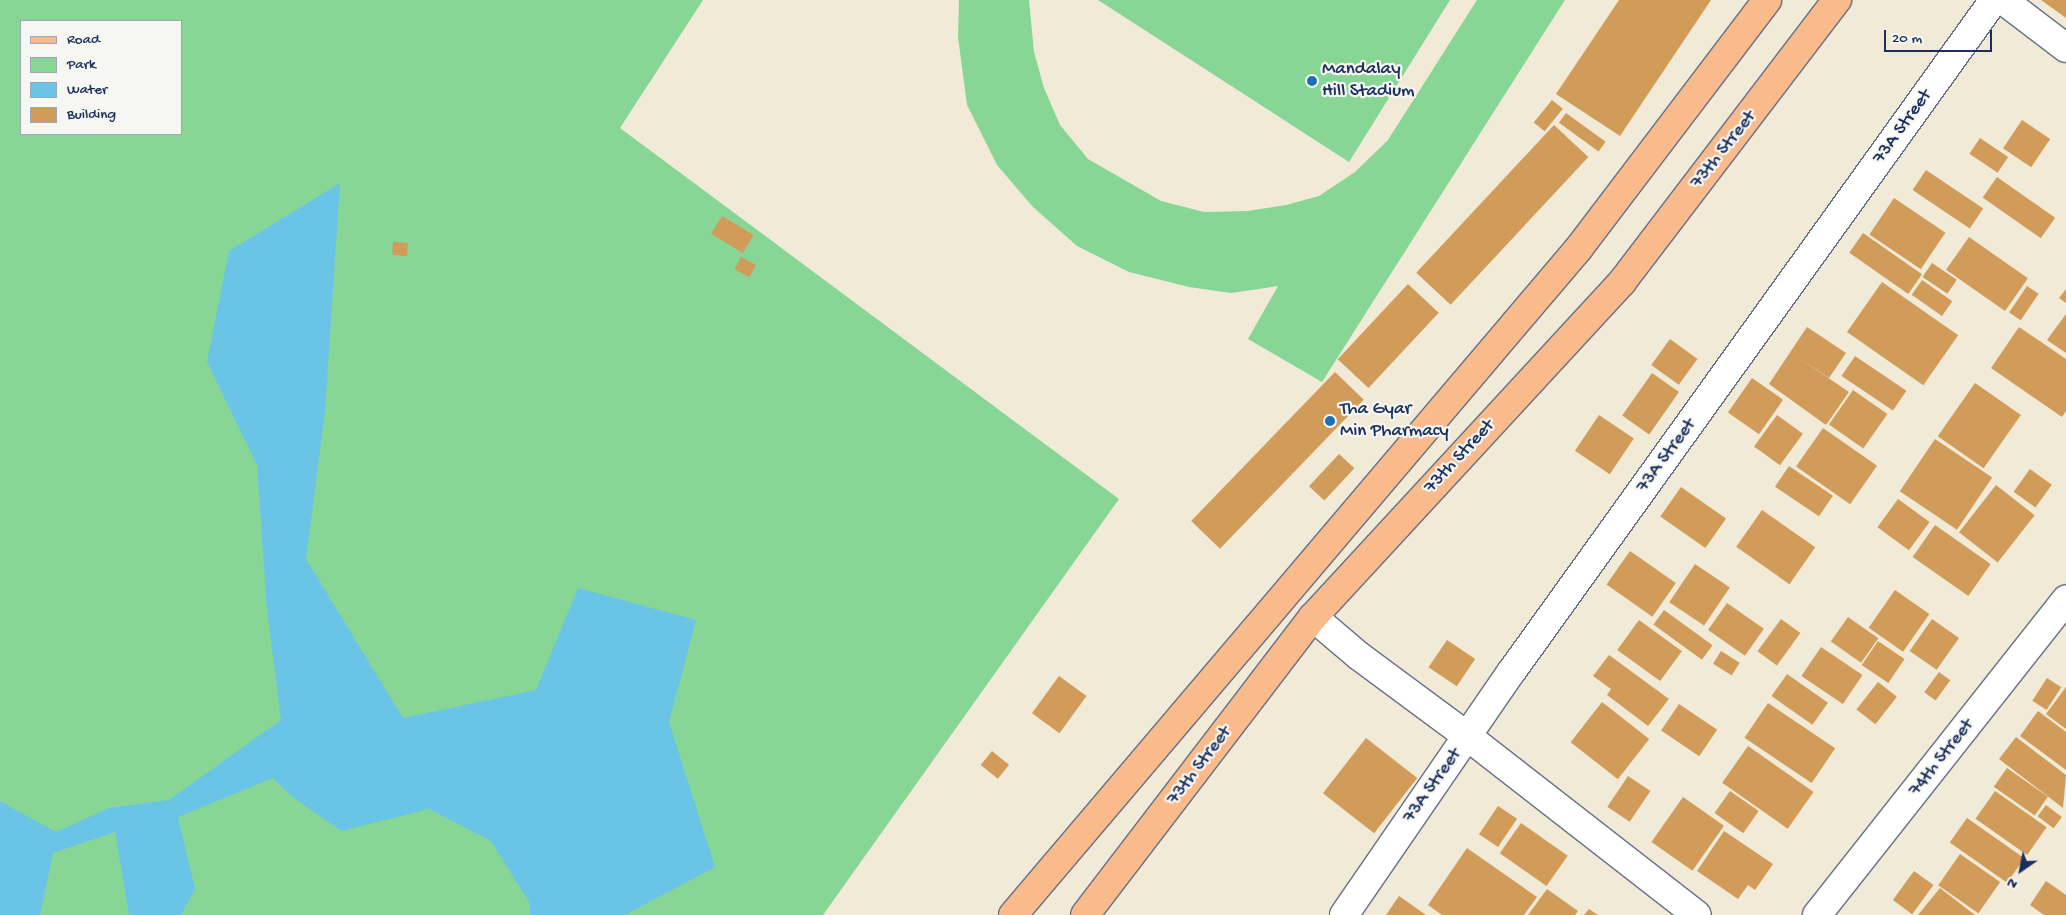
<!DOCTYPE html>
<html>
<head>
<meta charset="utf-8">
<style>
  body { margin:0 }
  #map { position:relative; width:2066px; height:915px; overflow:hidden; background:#f0ead6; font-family:"Gochi Hand",sans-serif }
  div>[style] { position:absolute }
  .green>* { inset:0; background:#88d695 }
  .water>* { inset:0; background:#69c4e6 }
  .building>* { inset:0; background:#d19c5a; transform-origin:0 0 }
  .roads { filter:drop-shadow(1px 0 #667088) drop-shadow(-1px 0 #667088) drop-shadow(0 1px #667088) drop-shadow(0 -1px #667088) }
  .street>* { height:28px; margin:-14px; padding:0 14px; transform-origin:14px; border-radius:14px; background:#fff }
  .primary>* { height:28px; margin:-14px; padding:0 14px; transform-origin:14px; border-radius:14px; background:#fabb8c }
  .dots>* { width:14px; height:14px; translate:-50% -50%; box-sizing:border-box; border:2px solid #f6f6f2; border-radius:50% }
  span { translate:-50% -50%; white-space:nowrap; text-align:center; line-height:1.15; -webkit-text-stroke:4.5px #f6f6f2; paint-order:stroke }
  .poi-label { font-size:19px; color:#1b2f5e }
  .left { translate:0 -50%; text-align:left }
  .street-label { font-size:19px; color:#1b2f5e }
  .legend { position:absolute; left:20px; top:20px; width:162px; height:115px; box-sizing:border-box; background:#f6f6f2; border:1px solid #9ea6b7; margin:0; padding:6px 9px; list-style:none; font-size:15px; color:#1b2f5e }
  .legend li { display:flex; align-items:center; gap:10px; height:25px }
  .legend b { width:25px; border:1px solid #9ea6b7 }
  .north { position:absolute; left:1996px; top:845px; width:50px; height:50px; -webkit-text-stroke:4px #f6f6f2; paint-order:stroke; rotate:213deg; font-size:14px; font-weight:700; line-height:20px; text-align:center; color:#1b2f5e }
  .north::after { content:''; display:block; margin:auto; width:18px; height:22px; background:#1b2f5e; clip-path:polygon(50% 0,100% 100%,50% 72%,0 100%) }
  .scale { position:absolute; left:1884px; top:30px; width:108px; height:22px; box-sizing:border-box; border:2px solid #1b2f5e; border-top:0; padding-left:6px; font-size:15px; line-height:18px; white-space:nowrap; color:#1b2f5e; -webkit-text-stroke:4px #f6f6f2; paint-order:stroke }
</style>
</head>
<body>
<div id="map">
  <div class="green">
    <div style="clip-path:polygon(evenodd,0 0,703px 0,620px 128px,1119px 499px,823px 915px,0 915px,0 0,21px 21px,181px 21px,181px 134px,21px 134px,21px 21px)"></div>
    <div style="clip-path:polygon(959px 0,1029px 0,1034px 52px,1044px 88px,1060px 125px,1088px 159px,1161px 201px,1204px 212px,1247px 211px,1286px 205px,1319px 196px,1355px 172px,1388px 140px,1477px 0,1565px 0,1322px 382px,1248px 339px,1278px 286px,1231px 293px,1189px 287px,1129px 272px,1077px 246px,1033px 207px,997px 165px,967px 105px,958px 37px)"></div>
    <div style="clip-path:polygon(1098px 0,1450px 0,1349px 162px)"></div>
  </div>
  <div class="water">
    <div style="clip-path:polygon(340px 183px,325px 411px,306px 559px,403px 718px,536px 690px,578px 588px,696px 620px,669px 722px,715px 867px,625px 915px,530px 915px,530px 904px,491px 841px,429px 809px,341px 831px,291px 796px,273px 778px,178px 817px,195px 889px,181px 915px,129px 915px,115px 832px,53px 853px,40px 915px,0 915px,0 801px,56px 832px,109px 808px,169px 800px,281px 720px,267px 610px,257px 465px,207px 362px,229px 251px)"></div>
  </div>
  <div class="building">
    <div style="clip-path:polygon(1619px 0,1711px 0,1620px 136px,1556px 94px)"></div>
    <div style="clip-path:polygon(2041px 0,2066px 0,2066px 18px)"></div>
    <div style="left:1552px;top:100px;width:14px;height:29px;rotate:39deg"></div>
    <div style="left:1566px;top:113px;width:49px;height:12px;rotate:36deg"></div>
    <div style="left:2022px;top:120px;width:34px;height:34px;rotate:34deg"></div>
    <div style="left:1554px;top:125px;width:47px;height:202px;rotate:43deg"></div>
    <div style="left:1980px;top:138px;width:34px;height:19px;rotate:34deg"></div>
    <div style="left:1926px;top:170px;width:69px;height:24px;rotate:34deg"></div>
    <div style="left:1997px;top:177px;width:71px;height:25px;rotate:35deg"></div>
    <div style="left:1894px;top:198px;width:62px;height:44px;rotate:34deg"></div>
    <div style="left:722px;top:216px;width:37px;height:21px;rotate:31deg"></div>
    <div style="left:1863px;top:233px;width:72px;height:24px;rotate:35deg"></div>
    <div style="left:1969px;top:237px;width:72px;height:40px;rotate:35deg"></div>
    <div style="left:393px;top:242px;width:15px;height:13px;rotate:4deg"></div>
    <div style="left:741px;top:257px;width:17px;height:14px;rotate:28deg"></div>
    <div style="left:1932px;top:263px;width:30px;height:17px;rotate:34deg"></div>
    <div style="left:1922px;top:280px;width:37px;height:18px;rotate:35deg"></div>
    <div style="left:1882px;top:282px;width:93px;height:61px;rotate:35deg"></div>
    <div style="left:1408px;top:284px;width:42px;height:103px;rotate:43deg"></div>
    <div style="left:2027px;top:286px;width:14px;height:32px;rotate:34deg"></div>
    <div style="clip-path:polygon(2066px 289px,2066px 303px,2059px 298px)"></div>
    <div style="clip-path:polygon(2066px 314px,2066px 353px,2047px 340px)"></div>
    <div style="clip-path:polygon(1807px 327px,1846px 353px,1829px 378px,1796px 356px,1849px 392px,1826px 425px,1769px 384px)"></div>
    <div style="clip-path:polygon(2019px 327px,2066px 359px,2066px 411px,2062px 417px,1991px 368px)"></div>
    <div style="left:1670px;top:339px;width:34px;height:32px;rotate:36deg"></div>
    <div style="left:1855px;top:356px;width:62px;height:24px;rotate:34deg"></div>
    <div style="left:1335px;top:372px;width:40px;height:207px;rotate:44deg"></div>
    <div style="left:1652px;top:373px;width:33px;height:52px;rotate:35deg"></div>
    <div style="left:1752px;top:378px;width:38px;height:42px;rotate:35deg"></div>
    <div style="left:1975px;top:383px;width:56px;height:65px;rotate:35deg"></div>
    <div style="left:1853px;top:390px;width:42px;height:42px;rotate:35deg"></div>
    <div style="left:1599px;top:415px;width:42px;height:43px;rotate:34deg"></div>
    <div style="left:1777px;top:415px;width:32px;height:39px;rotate:36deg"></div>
    <div style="left:1823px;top:428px;width:66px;height:47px;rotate:35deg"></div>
    <div style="left:1935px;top:439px;width:69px;height:63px;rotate:34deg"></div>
    <div style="left:1339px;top:454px;width:21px;height:44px;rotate:43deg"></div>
    <div style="left:1789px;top:466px;width:53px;height:25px;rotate:34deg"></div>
    <div style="left:2030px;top:469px;width:27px;height:28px;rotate:36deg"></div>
    <div style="left:1996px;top:485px;width:49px;height:60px;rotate:38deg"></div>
    <div style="left:1681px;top:487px;width:55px;height:36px;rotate:35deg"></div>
    <div style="left:1898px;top:499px;width:39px;height:35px;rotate:36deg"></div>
    <div style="left:1762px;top:510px;width:65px;height:45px;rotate:35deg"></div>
    <div style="left:1935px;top:525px;width:68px;height:39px;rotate:35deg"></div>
    <div style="left:1630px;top:551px;width:56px;height:41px;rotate:35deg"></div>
    <div style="left:1695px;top:564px;width:42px;height:46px;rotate:34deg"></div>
    <div style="left:1895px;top:590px;width:42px;height:46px;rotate:35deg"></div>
    <div style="left:1727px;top:603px;width:45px;height:33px;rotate:35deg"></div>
    <div style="left:1664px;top:610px;width:60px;height:18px;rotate:36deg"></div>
    <div style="left:1848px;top:617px;width:37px;height:30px;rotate:35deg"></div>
    <div style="left:1781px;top:619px;width:24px;height:40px;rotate:36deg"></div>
    <div style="left:1932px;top:619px;width:33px;height:39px;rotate:35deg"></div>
    <div style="left:1639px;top:620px;width:53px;height:37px;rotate:36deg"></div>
    <div style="left:1447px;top:640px;width:34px;height:33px;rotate:34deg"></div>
    <div style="left:1878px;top:641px;width:32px;height:29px;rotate:34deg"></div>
    <div style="left:1821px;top:647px;width:50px;height:35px;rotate:34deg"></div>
    <div style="left:1721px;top:651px;width:22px;height:15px;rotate:32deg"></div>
    <div style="clip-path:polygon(1609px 655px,1669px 699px,1648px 726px,1607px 695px,1611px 689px,1593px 676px)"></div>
    <div style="left:1939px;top:672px;width:14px;height:25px;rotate:36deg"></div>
    <div style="left:1787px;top:674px;width:50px;height:27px;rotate:35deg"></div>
    <div style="left:1059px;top:676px;width:34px;height:46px;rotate:36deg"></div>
    <div style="left:2047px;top:678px;width:17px;height:27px;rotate:33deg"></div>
    <div style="left:1878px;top:682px;width:24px;height:35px;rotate:38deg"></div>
    <div style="clip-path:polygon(2066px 687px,2066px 729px,2046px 714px)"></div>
    <div style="left:1602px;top:702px;width:60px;height:51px;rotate:38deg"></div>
    <div style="left:1768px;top:703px;width:81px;height:42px;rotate:34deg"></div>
    <div style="left:1679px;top:704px;width:46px;height:32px;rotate:34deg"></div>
    <div style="clip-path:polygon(2038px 711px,2066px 732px,2066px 770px,2020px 736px)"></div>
    <div style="clip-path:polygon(2016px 737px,2066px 775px,2063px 808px,1999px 759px)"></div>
    <div style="left:1366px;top:738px;width:65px;height:70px;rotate:38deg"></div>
    <div style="left:1748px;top:746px;width:80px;height:45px;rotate:35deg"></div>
    <div style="left:992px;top:751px;width:22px;height:18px;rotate:39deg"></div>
    <div style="left:2007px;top:768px;width:50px;height:23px;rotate:35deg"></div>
    <div style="left:1628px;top:776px;width:27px;height:37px;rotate:34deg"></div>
    <div style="left:1730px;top:791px;width:35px;height:27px;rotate:35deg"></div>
    <div style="left:1995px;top:791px;width:63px;height:34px;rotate:35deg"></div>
    <div style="left:1683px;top:797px;width:50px;height:55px;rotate:35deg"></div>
    <div style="left:2046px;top:805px;width:20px;height:14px;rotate:37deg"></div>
    <div style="left:1498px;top:806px;width:23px;height:34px;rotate:34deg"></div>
    <div style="left:1967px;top:818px;width:70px;height:30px;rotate:35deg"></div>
    <div style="left:1521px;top:823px;width:57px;height:37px;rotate:35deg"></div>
    <div style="clip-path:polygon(1724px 831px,1773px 864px,1755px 890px,1748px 885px,1738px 899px,1697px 871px)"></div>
    <div style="clip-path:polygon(1467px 848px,1537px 897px,1524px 915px,1442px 915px,1428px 905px)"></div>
    <div style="left:1960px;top:854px;width:49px;height:38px;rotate:35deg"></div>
    <div style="left:1914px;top:871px;width:24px;height:36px;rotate:36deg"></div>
    <div style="clip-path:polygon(2046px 881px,2066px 895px,2066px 915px,2044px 915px,2030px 905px)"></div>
    <div style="clip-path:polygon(1940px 888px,1975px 915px,1918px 915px)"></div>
    <div style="clip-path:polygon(1547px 889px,1578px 911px,1575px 915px,1528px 915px)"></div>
    <div style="clip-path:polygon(1399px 896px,1426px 915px,1386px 915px)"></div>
    <div style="clip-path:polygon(1589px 909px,1598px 915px,1584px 915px)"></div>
  </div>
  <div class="roads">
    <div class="street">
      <div style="left:2003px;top:0;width:79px;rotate:37.3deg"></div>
      <div style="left:1313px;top:617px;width:60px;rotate:40.3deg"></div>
      <div style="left:1359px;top:656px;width:134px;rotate:36.5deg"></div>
      <div style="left:1467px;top:736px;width:291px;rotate:37.9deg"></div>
      <div style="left:1344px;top:915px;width:296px;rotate:-55.5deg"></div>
      <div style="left:1512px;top:671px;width:826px;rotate:-54.31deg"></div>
      <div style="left:1817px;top:915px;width:402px;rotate:-51.7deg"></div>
    </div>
    <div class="primary">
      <div style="left:1013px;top:915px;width:875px;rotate:-49.68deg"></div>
      <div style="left:1579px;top:248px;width:311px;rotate:-52.8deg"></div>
      <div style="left:1085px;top:915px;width:375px;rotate:-52.6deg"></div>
      <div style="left:1313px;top:617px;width:456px;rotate:-47.3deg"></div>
      <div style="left:1622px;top:282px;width:355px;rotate:-52.7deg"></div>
    </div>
  </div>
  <div class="dots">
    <div style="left:1312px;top:81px;background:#1f6fb2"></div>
    <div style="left:1330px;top:421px;background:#1f6fb2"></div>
  </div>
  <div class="poi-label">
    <span class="left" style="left:1322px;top:81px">Mandalay<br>Hill Stadium</span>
    <span class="left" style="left:1340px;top:421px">Tha Gyar<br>Min Pharmacy</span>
  </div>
  <div class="street-label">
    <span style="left:1903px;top:127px;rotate:-54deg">73A Street</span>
    <span style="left:1724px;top:150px;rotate:-52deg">73th Street</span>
    <span style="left:1667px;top:456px;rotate:-54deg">73A Street</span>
    <span style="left:1460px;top:457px;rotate:-47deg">73th Street</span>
    <span style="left:1942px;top:758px;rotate:-52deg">74th Street</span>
    <span style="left:1200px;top:766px;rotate:-53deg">73th Street</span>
    <span style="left:1433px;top:786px;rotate:-55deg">73A Street</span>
  </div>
  <ul class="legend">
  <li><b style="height:6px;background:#fabb8c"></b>Road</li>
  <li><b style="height:14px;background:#88d695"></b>Park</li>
  <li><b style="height:14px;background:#69c4e6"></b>Water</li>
  <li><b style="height:14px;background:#d19c5a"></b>Building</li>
  </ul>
  <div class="north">N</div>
  <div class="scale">20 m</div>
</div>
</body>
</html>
